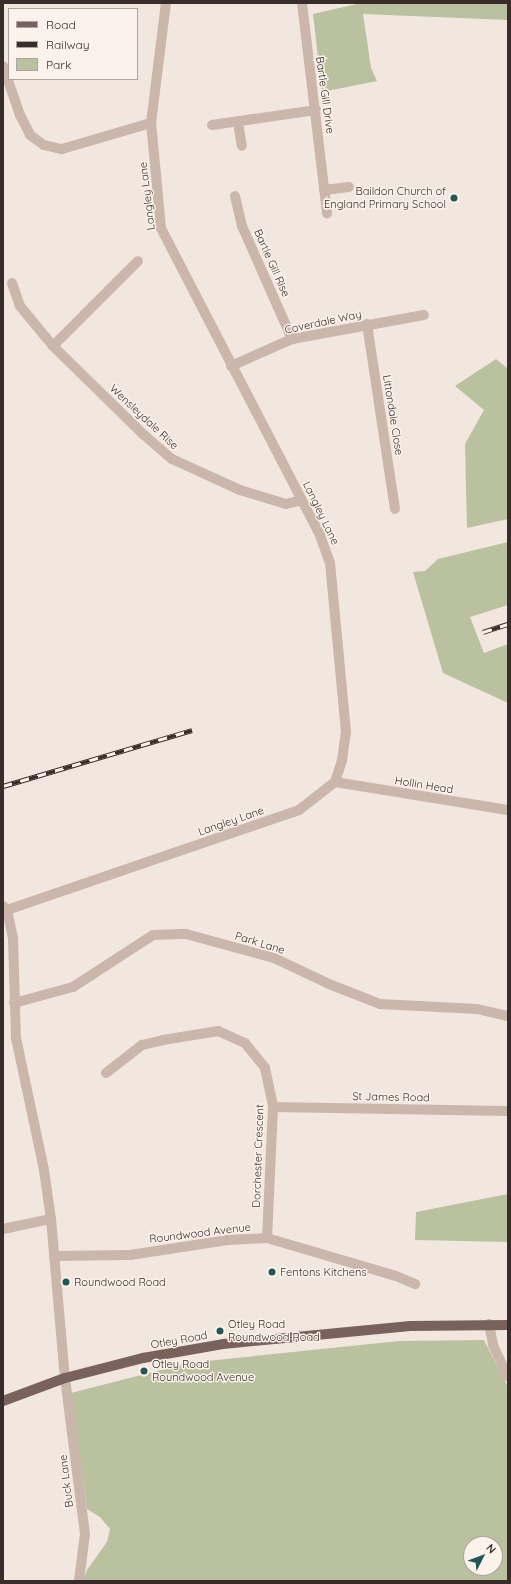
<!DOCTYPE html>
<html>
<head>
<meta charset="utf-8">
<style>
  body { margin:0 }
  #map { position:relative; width:511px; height:1584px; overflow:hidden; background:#f2e7df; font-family:Quicksand,sans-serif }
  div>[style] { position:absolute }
  .green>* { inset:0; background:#b9c19f }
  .minor>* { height:10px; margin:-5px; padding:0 5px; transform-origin:5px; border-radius:5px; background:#cab6ab }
  .major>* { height:10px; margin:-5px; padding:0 5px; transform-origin:5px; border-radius:5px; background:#79625b }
  .rail>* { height:4.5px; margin-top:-2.25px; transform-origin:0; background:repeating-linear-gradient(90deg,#faf2eb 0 9px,#382d2a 0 18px); box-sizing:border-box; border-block:1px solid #382d2a }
  .dots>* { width:11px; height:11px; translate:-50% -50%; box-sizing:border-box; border:2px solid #faf2eb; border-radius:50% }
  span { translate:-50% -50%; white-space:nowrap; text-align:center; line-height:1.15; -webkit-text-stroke:3px #faf2eb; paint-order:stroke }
  .street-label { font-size:11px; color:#382d2a }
  .poi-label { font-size:11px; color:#382d2a }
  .right { translate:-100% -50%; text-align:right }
  .left { translate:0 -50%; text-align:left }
  .frame { position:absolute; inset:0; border:4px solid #382d2a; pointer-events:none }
  .legend { position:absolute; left:8px; top:8px; width:130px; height:72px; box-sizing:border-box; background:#faf2eb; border:1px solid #aca39e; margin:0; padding:5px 7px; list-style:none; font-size:12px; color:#382d2a }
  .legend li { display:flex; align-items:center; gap:8px; height:20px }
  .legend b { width:20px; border:1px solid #aca39e }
  .north { position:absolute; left:463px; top:1536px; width:40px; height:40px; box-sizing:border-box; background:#faf2eb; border:1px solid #aca39e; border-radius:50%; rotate:48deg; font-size:11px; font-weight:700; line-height:16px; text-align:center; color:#382d2a }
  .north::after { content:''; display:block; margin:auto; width:14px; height:18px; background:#205856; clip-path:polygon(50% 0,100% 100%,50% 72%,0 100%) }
</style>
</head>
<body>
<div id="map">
  <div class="green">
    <div style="clip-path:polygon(361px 3px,508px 3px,508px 20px,363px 14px,371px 68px,377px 81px,322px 92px,313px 14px)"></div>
    <div style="clip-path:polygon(496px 359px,508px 369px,508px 519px,467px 528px,465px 444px,484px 410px,455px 386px)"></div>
    <div style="clip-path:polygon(508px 542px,508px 605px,470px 617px,484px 653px,508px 644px,508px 703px,443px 673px,413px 572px,425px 571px,438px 559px)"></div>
    <div style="clip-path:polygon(508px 1194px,508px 1242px,415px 1240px,416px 1212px)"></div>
    <div style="clip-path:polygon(evenodd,484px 1340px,508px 1387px,508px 1581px,83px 1581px,87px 1570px,107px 1542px,110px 1529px,100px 1517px,87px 1509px,71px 1393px,188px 1363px,399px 1341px,484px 1340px,471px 1544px,495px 1544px,495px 1568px,471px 1568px,471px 1544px)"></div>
  </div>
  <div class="minor">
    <div style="left:302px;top:3px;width:212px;rotate:83.2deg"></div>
    <div style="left:3px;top:66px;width:52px;rotate:70.9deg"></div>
    <div style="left:20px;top:115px;width:22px;rotate:63deg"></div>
    <div style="left:30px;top:135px;width:17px;rotate:36deg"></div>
    <div style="left:44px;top:145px;width:18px;rotate:13deg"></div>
    <div style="left:62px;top:149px;width:93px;rotate:-16.3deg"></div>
    <div style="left:238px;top:122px;width:24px;rotate:81deg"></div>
    <div style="left:212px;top:125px;width:105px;rotate:-8.2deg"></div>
    <div style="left:324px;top:190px;width:25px;rotate:-7deg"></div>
    <div style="left:235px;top:196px;width:31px;rotate:77deg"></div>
    <div style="left:242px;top:226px;width:124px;rotate:66.1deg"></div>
    <div style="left:12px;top:283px;width:24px;rotate:71deg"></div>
    <div style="left:20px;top:306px;width:52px;rotate:50.5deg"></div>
    <div style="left:53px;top:346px;width:126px;rotate:44.4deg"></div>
    <div style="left:143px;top:434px;width:38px;rotate:41deg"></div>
    <div style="left:172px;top:459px;width:75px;rotate:24.5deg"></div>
    <div style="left:240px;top:490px;width:48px;rotate:16.9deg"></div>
    <div style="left:286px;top:504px;width:16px;rotate:-14deg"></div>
    <div style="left:367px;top:324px;width:187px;rotate:81.4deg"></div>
    <div style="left:53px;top:346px;width:120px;rotate:-45deg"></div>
    <div style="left:231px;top:366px;width:67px;rotate:-23.9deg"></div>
    <div style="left:292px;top:339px;width:134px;rotate:-10.3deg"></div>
    <div style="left:335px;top:782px;width:175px;rotate:9.2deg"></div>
    <div style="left:3px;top:906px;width:6px;rotate:45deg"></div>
    <div style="left:7px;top:910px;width:29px;rotate:78deg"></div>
    <div style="left:13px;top:938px;width:100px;rotate:88.3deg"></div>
    <div style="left:16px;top:1038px;width:135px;rotate:78deg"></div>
    <div style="left:44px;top:1170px;width:49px;rotate:81.9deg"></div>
    <div style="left:51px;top:1219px;width:160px;rotate:85deg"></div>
    <div style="left:65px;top:1378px;width:157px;rotate:82.7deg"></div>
    <div style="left:85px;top:1534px;width:47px;rotate:97.3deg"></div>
    <div style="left:7px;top:910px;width:309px;rotate:-18.9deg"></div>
    <div style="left:299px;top:810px;width:46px;rotate:-37.9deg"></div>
    <div style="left:335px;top:782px;width:23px;rotate:-72deg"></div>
    <div style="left:342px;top:760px;width:28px;rotate:-82deg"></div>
    <div style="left:346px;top:732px;width:170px;rotate:-95.4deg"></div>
    <div style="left:330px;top:563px;width:30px;rotate:-110deg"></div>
    <div style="left:320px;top:535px;width:346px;rotate:-117.4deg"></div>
    <div style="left:161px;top:228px;width:105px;rotate:-95.4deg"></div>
    <div style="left:151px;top:123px;width:121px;rotate:-82.9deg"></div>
    <div style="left:14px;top:1003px;width:61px;rotate:-15.2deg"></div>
    <div style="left:73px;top:987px;width:95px;rotate:-33deg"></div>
    <div style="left:153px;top:935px;width:33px;rotate:-2deg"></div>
    <div style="left:186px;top:934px;width:91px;rotate:15.3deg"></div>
    <div style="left:274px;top:958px;width:61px;rotate:25.3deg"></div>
    <div style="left:329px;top:984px;width:55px;rotate:21.4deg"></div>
    <div style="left:380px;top:1004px;width:97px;rotate:3deg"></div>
    <div style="left:477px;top:1009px;width:32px;rotate:13deg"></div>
    <div style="left:106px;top:1073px;width:46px;rotate:-37.9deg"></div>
    <div style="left:142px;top:1045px;width:22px;rotate:-13deg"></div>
    <div style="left:163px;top:1040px;width:56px;rotate:-9.3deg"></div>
    <div style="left:218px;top:1031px;width:30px;rotate:24deg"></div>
    <div style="left:245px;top:1043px;width:32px;rotate:51deg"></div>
    <div style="left:265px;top:1068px;width:40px;rotate:78deg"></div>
    <div style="left:273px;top:1107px;width:131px;rotate:92.6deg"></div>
    <div style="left:273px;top:1107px;width:235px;rotate:1deg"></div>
    <div style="left:3px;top:1229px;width:49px;rotate:-11.8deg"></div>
    <div style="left:54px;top:1256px;width:76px;rotate:-0.8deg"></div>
    <div style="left:130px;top:1255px;width:99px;rotate:-8.7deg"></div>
    <div style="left:228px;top:1240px;width:39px;rotate:-3deg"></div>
    <div style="left:267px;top:1238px;width:134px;rotate:16.4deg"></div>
    <div style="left:396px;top:1276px;width:21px;rotate:23deg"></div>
    <div style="left:489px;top:1324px;width:21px;rotate:79deg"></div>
    <div style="left:493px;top:1345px;width:35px;rotate:65deg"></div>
  </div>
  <div class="major">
    <div style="left:3px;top:1401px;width:66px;rotate:-20.4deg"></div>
    <div style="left:65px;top:1378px;width:81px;rotate:-14.4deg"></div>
    <div style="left:143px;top:1358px;width:81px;rotate:-9.9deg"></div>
    <div style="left:223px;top:1344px;width:188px;rotate:-5.5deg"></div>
    <div style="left:410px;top:1326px;width:98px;rotate:-0.6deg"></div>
  </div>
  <div class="rail">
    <div style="left:483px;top:632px;width:26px;rotate:-18deg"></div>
    <div style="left:3px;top:786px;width:197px;rotate:-16.5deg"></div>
  </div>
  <div class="dots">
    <div style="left:454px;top:198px;background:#205856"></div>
    <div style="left:272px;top:1272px;background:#205856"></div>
    <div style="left:66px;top:1282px;background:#205856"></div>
    <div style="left:220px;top:1331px;background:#205856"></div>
    <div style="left:144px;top:1371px;background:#205856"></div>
  </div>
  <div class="street-label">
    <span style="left:325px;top:95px;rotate:82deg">Bartle Gill Drive</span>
    <span style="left:147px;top:196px;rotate:-97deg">Langley Lane</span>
    <span style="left:272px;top:263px;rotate:66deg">Bartle Gill Rise</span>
    <span style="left:323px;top:322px;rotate:-12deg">Coverdale Way</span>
    <span style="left:393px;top:415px;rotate:81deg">Littondale Close</span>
    <span style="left:144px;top:417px;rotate:43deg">Wensleydale Rise</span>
    <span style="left:321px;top:513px;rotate:64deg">Langley Lane</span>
    <span style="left:424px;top:785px;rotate:9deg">Hollin Head</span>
    <span style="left:231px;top:821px;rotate:-19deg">Langley Lane</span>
    <span style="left:260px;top:943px;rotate:17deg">Park Lane</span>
    <span style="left:391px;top:1097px;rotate:1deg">St James Road</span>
    <span style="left:258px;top:1156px;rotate:-88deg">Dorchester Crescent</span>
    <span style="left:200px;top:1233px;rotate:-7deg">Roundwood Avenue</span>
    <span style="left:179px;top:1340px;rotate:-10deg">Otley Road</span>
    <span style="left:66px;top:1481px;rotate:-97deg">Buck Lane</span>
  </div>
  <div class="poi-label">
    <span class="right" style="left:446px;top:198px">Baildon Church of<br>England Primary School</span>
    <span class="left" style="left:280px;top:1272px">Fentons Kitchens</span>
    <span class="left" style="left:74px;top:1282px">Roundwood Road</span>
    <span class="left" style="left:228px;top:1331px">Otley Road<br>Roundwood Road</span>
    <span class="left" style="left:152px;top:1371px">Otley Road<br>Roundwood Avenue</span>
  </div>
  <div class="frame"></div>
  <ul class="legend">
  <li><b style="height:5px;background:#79625b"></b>Road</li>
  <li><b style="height:5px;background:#382d2a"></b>Railway</li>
  <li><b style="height:11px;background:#b9c19f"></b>Park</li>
  </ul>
  <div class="north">N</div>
</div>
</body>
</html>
